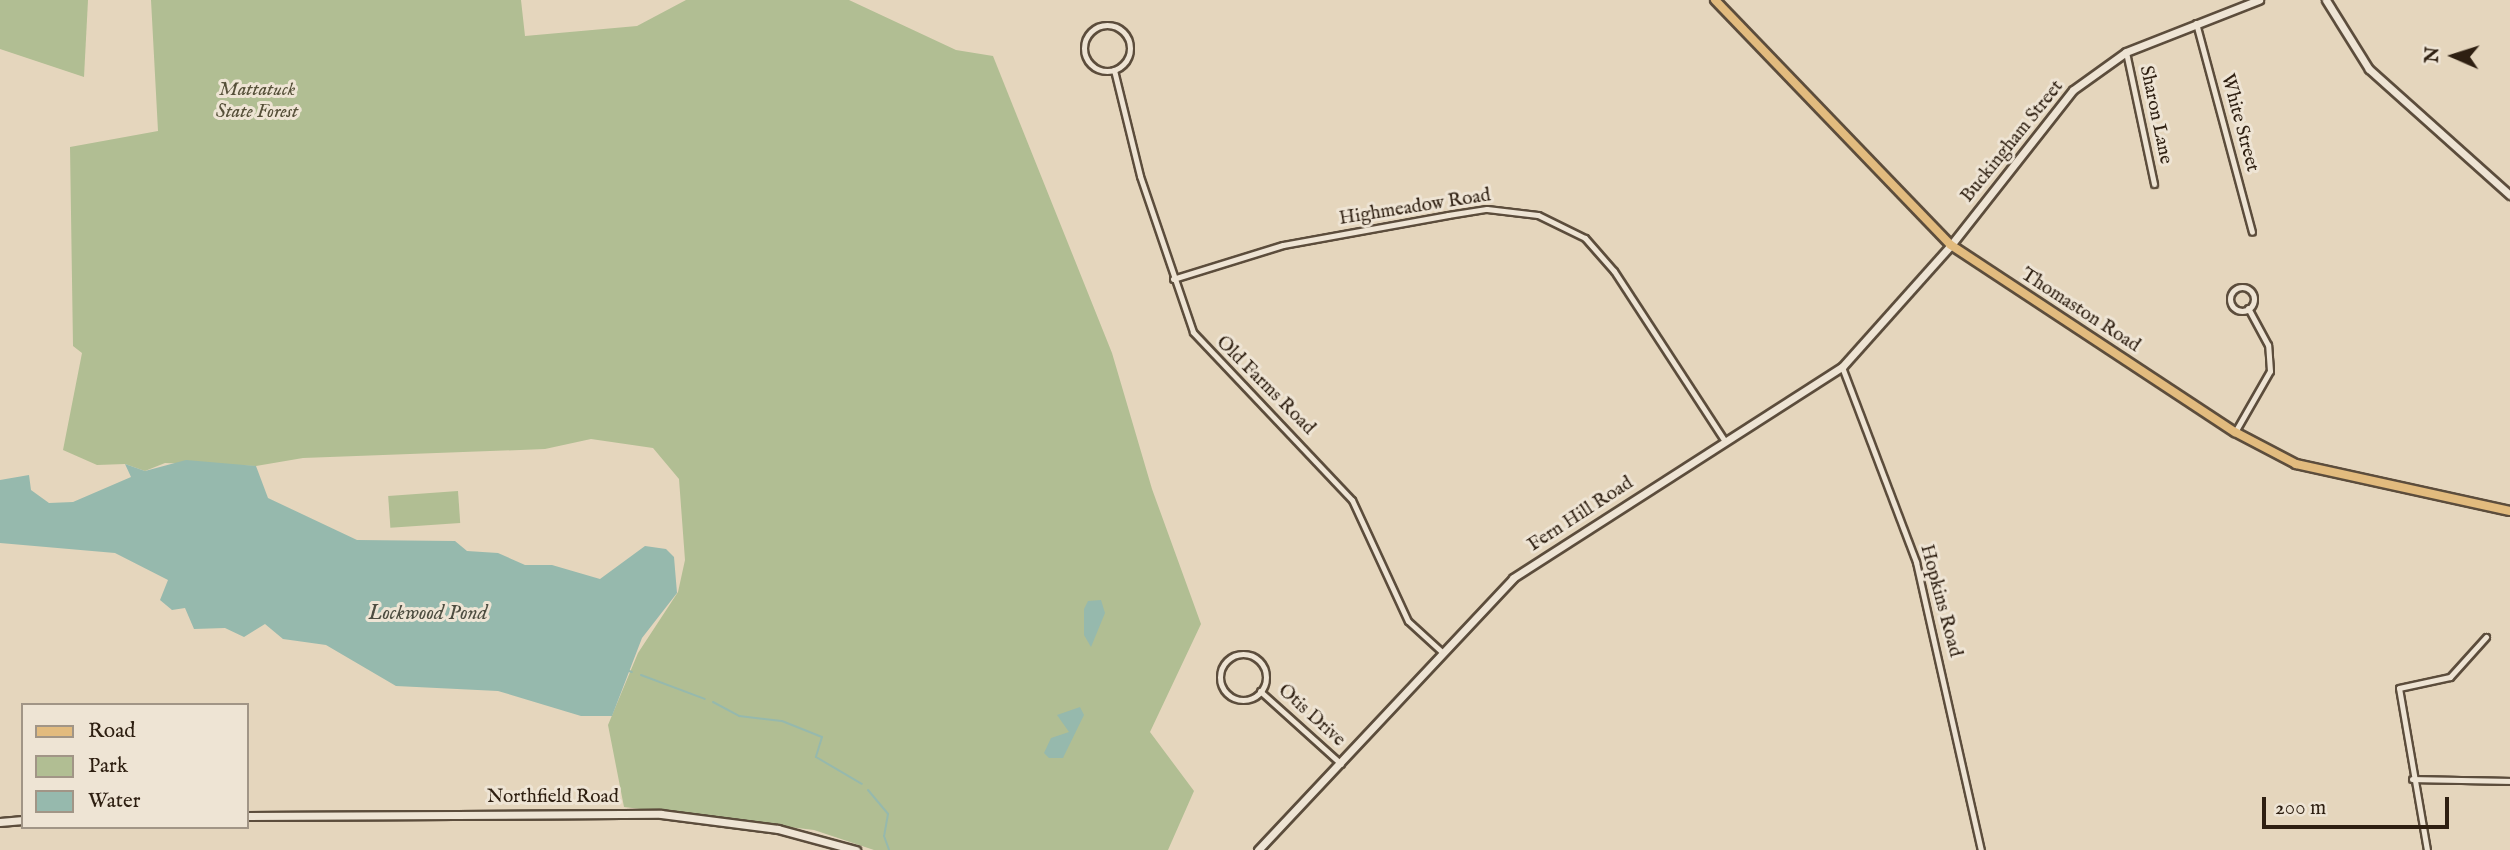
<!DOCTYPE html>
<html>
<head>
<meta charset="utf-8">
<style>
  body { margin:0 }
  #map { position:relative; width:2510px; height:850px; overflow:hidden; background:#e5d6bd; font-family:"IM FELL English",serif }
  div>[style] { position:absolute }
  .green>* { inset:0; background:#b1be93; transform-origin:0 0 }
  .water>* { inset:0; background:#96b9ad }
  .stream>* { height:2px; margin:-1px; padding:0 1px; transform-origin:1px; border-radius:1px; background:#96b9ad }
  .roads { filter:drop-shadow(2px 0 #5c4d3c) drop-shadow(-2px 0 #5c4d3c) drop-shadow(0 2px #5c4d3c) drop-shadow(0 -2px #5c4d3c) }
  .street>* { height:5px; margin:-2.5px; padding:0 2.5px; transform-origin:2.5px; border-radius:2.5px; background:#eee4d4 }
  .street>.ring { margin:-2.5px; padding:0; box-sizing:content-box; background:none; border:5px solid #eee4d4; border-radius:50% }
  .secondary>* { height:7px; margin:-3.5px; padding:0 3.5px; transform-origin:3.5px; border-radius:3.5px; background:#eee4d4 }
  .primary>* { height:8px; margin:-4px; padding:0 4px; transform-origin:4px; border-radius:4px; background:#e2bb7e }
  span { translate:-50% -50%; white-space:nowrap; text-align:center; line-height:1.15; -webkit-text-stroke:6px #eee4d4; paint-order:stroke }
  .park-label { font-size:19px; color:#554f38; font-style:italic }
  .street-label { font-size:19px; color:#2e1f11 }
  .water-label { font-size:21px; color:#4d4d40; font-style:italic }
  .legend { position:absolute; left:21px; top:703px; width:228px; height:126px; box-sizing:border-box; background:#eee4d4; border:2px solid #a19586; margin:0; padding:9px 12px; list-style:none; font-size:21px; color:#2e1f11 }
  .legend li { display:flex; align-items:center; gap:14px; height:35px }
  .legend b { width:35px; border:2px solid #a19586 }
  .north { position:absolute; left:2419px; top:21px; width:70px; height:70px; -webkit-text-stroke:5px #eee4d4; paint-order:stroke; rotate:273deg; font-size:19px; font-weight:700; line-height:28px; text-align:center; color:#2e1f11 }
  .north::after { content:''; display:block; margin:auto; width:24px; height:32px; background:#2e1f11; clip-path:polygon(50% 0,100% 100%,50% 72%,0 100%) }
  .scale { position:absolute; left:2262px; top:797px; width:187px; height:32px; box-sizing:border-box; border:4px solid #2e1f11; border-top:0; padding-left:9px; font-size:21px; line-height:24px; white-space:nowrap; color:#2e1f11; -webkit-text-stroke:5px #eee4d4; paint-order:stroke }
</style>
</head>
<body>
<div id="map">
  <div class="green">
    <div style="clip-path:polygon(0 0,88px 0,84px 77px,0 49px)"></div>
    <div style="clip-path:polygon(151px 0,521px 0,525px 36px,637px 26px,686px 0,849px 0,956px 50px,993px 56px,1112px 353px,1152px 489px,1201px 624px,1150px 732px,1194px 791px,1168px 850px,874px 850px,814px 830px,624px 807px,608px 725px,638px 653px,678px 592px,685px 560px,679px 479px,653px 448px,591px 439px,545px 449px,303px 458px,256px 466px,165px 463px,145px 471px,125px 464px,97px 465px,63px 450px,82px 353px,73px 346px,70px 147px,158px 131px)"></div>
    <div style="left:458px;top:491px;width:32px;height:70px;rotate:86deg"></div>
  </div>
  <div class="water">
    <div style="clip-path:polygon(186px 460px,256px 466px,268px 498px,357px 540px,455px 541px,467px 551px,498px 553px,525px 565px,552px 565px,600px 579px,645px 546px,666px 549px,674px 557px,677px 593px,642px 638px,612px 716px,581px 716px,498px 691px,396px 686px,326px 645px,283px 639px,265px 624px,244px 637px,225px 628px,194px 629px,185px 608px,172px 610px,160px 600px,168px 580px,115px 553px,0 543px,0 480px,29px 475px,31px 490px,49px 503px,73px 502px,131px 477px,125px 464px,145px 471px)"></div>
    <div style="clip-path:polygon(1101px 600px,1105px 613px,1091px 647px,1084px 635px,1084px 609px,1088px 601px)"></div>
    <div style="clip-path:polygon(1080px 707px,1084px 715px,1063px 758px,1049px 758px,1044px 753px,1051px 738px,1069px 732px,1057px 715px)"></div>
  </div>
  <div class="stream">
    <div style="left:629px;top:671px;width:3px;rotate:18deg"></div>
    <div style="left:641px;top:675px;width:68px;rotate:20.6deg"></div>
    <div style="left:713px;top:702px;width:30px;rotate:28deg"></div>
    <div style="left:739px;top:716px;width:43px;rotate:6.6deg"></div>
    <div style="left:782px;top:721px;width:43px;rotate:21.8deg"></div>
    <div style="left:822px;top:737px;width:21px;rotate:107deg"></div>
    <div style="left:816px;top:757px;width:53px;rotate:30.4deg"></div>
    <div style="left:868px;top:790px;width:31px;rotate:50deg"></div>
    <div style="left:888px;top:814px;width:22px;rotate:100deg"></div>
    <div style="left:884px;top:836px;width:15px;rotate:70deg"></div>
  </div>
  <div class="roads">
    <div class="street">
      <div style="left:2196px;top:23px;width:216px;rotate:75deg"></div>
      <div class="ring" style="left:1084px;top:25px;width:41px;height:41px"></div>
      <div style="left:2126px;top:52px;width:135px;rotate:78deg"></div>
      <div style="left:1114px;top:70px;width:109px;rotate:76.2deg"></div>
      <div style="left:1140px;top:176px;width:165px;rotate:71.2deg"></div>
      <div style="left:1193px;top:332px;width:231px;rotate:46.6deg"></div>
      <div style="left:1352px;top:500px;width:133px;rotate:65.2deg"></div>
      <div style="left:1408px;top:621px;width:46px;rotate:42.4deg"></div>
      <div style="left:1173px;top:279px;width:115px;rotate:-17.2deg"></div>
      <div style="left:1283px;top:245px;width:168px;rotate:-10.3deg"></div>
      <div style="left:1448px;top:215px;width:39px;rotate:-9deg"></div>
      <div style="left:1487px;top:209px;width:51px;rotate:6.7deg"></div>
      <div style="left:1538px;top:215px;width:52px;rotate:26.1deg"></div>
      <div style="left:1585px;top:238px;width:44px;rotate:48.7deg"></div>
      <div style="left:1614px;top:271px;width:202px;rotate:56.9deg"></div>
      <div class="ring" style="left:2230px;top:287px;width:19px;height:19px"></div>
      <div style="left:1842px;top:367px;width:209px;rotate:69.2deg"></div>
      <div style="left:1916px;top:562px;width:295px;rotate:77.3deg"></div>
      <div style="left:2235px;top:432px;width:70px;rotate:-60.2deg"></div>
      <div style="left:2270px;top:371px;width:26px;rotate:-94deg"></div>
      <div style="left:2268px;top:345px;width:42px;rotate:-118.4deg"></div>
      <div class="ring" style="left:1220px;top:654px;width:41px;height:41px"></div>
      <div style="left:1260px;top:691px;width:109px;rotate:42deg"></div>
      <div style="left:2412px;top:779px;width:98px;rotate:1.2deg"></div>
      <div style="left:2427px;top:850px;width:164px;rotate:-99.8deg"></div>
      <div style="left:2399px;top:688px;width:52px;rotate:-12.2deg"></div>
      <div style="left:2450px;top:677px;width:54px;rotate:-48deg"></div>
    </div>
    <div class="secondary">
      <div style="left:2326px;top:0;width:81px;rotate:58.1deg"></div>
      <div style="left:2369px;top:69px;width:189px;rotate:41.8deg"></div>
      <div style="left:247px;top:816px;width:414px;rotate:-0.3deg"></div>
      <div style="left:661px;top:814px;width:118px;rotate:7.3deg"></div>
      <div style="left:778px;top:829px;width:81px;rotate:15.1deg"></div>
      <div style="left:0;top:822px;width:23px;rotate:-5deg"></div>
      <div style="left:1258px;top:850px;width:373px;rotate:-46.8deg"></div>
      <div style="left:1513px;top:578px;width:391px;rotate:-32.7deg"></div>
      <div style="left:1842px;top:367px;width:164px;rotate:-48.2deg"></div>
      <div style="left:1951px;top:245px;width:197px;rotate:-51.8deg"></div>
      <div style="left:2073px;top:90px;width:65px;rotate:-35.6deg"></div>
      <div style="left:2126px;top:52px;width:143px;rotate:-21.4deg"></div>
    </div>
    <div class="primary">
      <div style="left:1715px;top:0;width:340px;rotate:46.1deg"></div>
      <div style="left:1951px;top:245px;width:340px;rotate:33.4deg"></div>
      <div style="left:2235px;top:432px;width:69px;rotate:27.7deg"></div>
      <div style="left:2296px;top:464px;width:219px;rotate:12.4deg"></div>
    </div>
  </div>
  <div class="park-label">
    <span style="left:257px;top:102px">Mattatuck<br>State Forest</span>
  </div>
  <div class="street-label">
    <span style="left:2155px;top:115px;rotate:78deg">Sharon Lane</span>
    <span style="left:2239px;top:123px;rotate:75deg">White Street</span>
    <span style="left:2013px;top:142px;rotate:-51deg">Buckingham Street</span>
    <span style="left:1415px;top:208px;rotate:-9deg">Highmeadow Road</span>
    <span style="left:2080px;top:311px;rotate:33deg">Thomaston Road</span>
    <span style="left:1265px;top:386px;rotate:45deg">Old Farms Road</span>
    <span style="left:1581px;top:515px;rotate:-33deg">Fern Hill Road</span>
    <span style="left:1940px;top:601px;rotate:75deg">Hopkins Road</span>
    <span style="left:1311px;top:716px;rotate:42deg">Otis Drive</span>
    <span style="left:553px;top:798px">Northfield Road</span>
  </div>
  <div class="water-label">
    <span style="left:428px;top:614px">Lockwood Pond</span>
  </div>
  <ul class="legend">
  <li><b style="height:9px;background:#e2bb7e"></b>Road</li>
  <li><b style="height:19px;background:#b1be93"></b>Park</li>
  <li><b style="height:19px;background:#96b9ad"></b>Water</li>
  </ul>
  <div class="north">N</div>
  <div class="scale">200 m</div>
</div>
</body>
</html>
